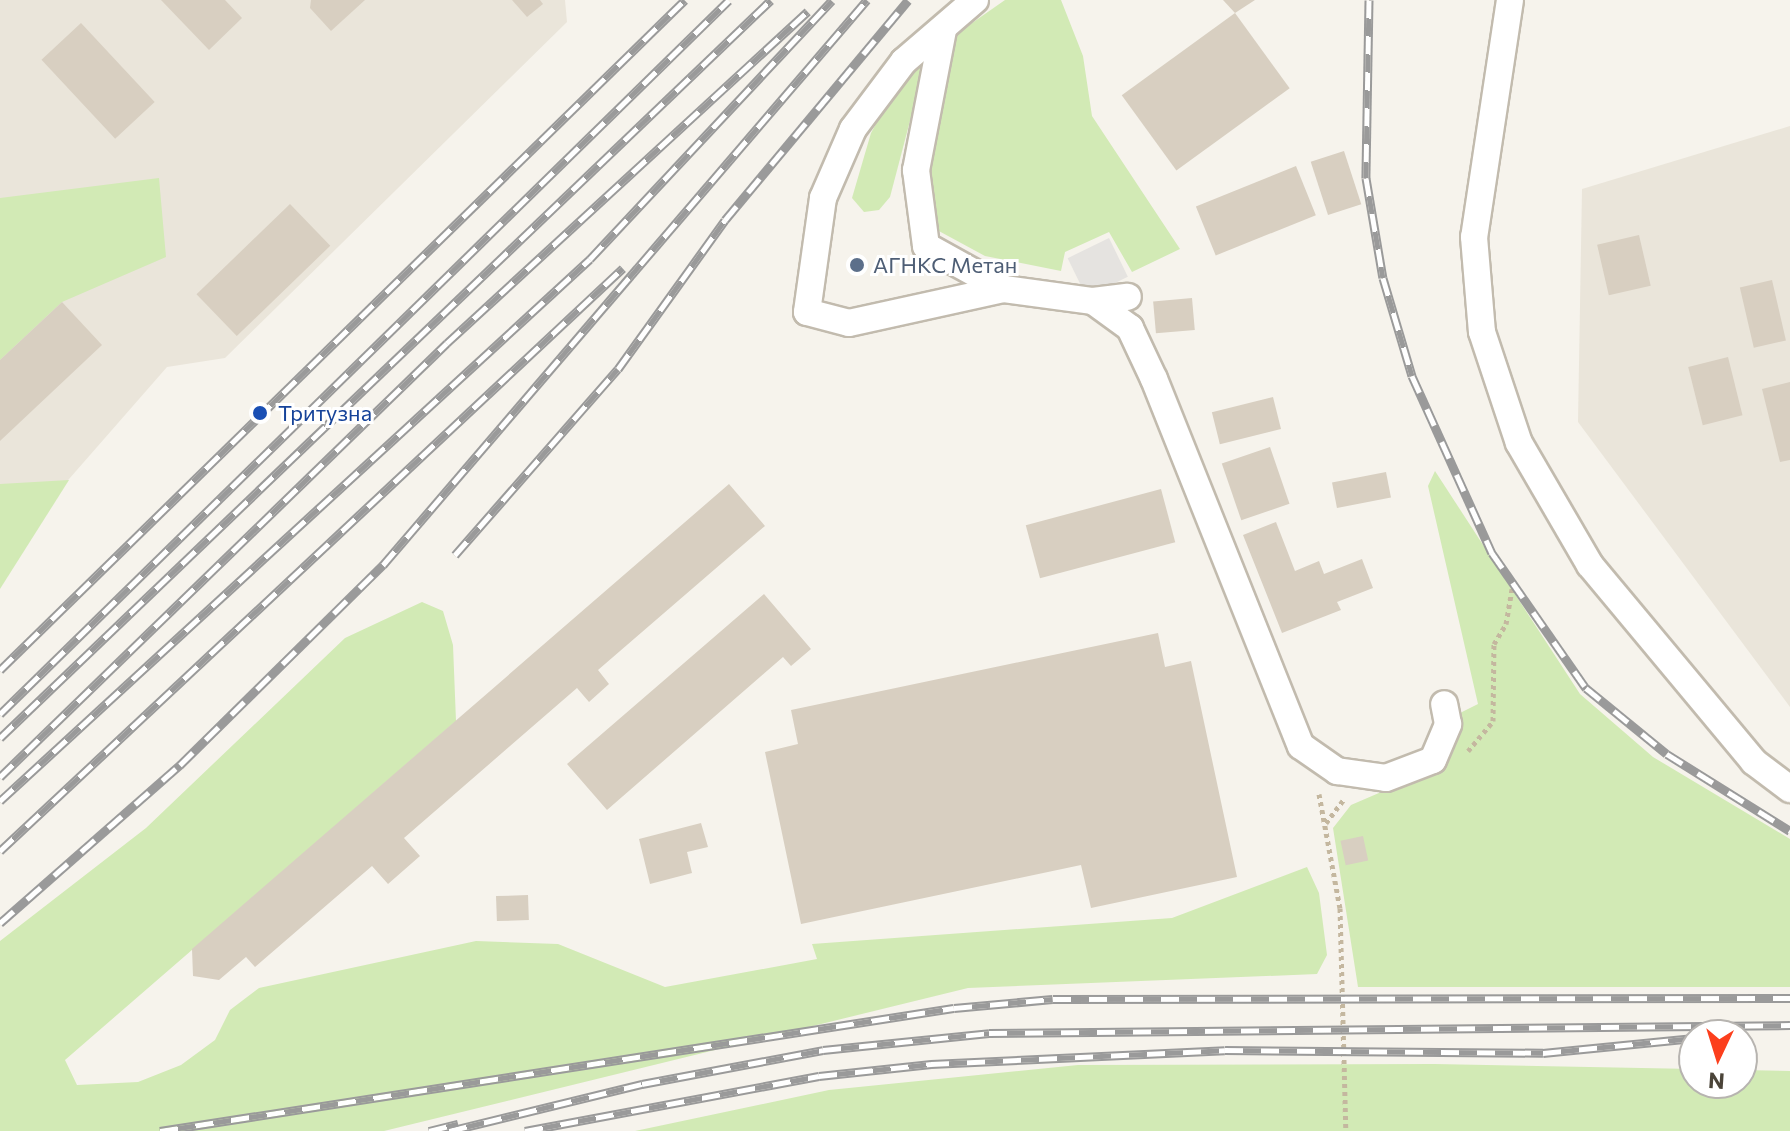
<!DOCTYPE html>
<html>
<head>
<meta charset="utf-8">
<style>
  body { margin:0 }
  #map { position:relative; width:1790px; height:1131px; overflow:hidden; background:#f6f3ec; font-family:Commissioner,sans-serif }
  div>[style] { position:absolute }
  .residential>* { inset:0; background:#eae5da }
  .green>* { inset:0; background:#d2eab5 }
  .parking>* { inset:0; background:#e5e3e0; transform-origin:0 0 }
  .building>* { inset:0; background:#d8cfc1; transform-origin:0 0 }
  .path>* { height:5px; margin-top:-2.5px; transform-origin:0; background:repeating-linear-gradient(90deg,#c4b79f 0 4px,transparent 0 8px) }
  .roads { filter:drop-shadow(2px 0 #c2bbae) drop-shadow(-2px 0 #c2bbae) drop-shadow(0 2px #c2bbae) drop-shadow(0 -2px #c2bbae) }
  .street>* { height:26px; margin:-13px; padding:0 13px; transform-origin:13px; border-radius:13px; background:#fff }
  .rail>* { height:9px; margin-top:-4.5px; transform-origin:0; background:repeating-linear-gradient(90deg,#fff 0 18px,#9a9a9a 0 36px); box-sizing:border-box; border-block:2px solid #9a9a9a }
  .dots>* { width:22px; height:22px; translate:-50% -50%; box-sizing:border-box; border:4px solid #fff; border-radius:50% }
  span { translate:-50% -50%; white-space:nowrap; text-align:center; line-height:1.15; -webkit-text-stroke:6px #fff; paint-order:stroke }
  .service-label { font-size:22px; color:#4e5e75 }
  .left { translate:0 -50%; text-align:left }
  .transit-label { font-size:22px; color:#164399 }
  .north { position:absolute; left:1678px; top:1019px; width:80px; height:80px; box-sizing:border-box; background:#fff; border:2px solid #b7b4b0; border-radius:50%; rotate:184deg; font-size:22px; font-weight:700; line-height:32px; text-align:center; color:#4b4439 }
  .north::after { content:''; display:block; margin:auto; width:28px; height:36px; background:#fc3f1d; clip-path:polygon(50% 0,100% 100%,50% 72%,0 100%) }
</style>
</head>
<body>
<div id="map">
  <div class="residential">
    <div style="clip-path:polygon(0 0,565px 0,567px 22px,225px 358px,167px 367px,0 558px)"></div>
    <div style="clip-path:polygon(1790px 126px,1790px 707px,1578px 422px,1582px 189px)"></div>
  </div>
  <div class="green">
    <div style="clip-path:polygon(1005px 0,1061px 0,1083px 56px,1092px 116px,1180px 249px,1132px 272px,1109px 232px,1065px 252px,1061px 271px,985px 256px,937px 230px,927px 192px,931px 118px,952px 37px)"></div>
    <div style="clip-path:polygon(926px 60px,890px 197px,879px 210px,864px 212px,852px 198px,871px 133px,891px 96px)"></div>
    <div style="clip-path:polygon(159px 178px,166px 257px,62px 302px,0 360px,0 198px)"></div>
    <div style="clip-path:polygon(1435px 471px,1580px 694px,1653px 757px,1790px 839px,1790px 987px,1358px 987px,1333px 828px,1351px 805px,1444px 765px,1460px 713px,1478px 704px,1428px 486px)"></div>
    <div style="clip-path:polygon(69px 480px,0 589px,0 484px)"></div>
    <div style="clip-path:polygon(422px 602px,443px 611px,453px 645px,456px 721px,65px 1060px,77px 1085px,138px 1082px,181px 1065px,215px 1040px,230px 1010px,259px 988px,476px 941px,558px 944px,665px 987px,817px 959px,812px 944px,1172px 918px,1307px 867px,1319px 893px,1327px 955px,1317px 974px,968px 988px,384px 1131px,0 1131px,0 941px,146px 828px,345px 638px)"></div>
    <div style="clip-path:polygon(1434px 1064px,1694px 1069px,1694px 1083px,1742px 1083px,1742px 1070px,1790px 1071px,1790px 1131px,635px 1131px,829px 1090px,1078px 1065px)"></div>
  </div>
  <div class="parking">
    <div style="left:1109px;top:238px;width:43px;height:46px;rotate:64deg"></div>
  </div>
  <div class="building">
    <div style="clip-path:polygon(161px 0,225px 0,242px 18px,209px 50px)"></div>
    <div style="clip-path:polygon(311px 0,365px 0,331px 31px,310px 8px)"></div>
    <div style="clip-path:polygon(512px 0,540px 0,543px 4px,527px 17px)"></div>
    <div style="clip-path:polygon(1223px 0,1255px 0,1235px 13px)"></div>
    <div style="left:1235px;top:13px;width:93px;height:140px;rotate:54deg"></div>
    <div style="left:81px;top:23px;width:108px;height:54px;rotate:47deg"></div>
    <div style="left:1344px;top:151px;width:56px;height:35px;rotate:72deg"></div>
    <div style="left:1296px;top:166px;width:53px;height:108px;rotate:68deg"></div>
    <div style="left:290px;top:204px;width:58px;height:130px;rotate:46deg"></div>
    <div style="left:1639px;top:235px;width:52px;height:43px;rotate:77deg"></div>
    <div style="left:1772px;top:280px;width:62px;height:33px;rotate:77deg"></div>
    <div style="left:1192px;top:298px;width:32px;height:39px;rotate:85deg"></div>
    <div style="clip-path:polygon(62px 302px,102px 345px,0 441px,0 360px)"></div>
    <div style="left:1728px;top:357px;width:60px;height:41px;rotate:76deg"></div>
    <div style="clip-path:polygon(1790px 382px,1790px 460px,1780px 462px,1762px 389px)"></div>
    <div style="left:1273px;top:397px;width:33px;height:63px;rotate:76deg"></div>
    <div style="left:1270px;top:447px;width:60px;height:51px;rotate:71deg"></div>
    <div style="left:1386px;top:472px;width:26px;height:55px;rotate:79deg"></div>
    <div style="clip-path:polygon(729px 484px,765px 526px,598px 670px,609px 684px,589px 702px,577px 688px,404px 838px,420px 856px,388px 884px,372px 866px,255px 967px,246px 957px,219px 980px,193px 976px,192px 949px)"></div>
    <div style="left:1161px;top:489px;width:55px;height:140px;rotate:75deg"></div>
    <div style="clip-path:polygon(1276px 522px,1295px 571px,1319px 561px,1324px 574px,1362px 559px,1373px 588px,1337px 602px,1341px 610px,1282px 633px,1243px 535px)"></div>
    <div style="clip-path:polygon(764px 594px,811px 649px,791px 666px,783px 657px,607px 810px,567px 764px)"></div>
    <div style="clip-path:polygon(1158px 633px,1165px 667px,1191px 661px,1237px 877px,1091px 908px,1081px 865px,801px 924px,765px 752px,798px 744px,791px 710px)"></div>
    <div style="clip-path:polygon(701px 823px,708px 847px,687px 852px,692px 873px,650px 884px,639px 839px)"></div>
    <div style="left:1363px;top:836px;width:25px;height:23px;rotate:78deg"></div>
    <div style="left:528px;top:895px;width:25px;height:32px;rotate:88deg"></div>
  </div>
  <div class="path">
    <div style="left:1468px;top:751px;width:39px;rotate:-50deg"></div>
    <div style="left:1493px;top:721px;width:77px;rotate:-89.3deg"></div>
    <div style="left:1494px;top:644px;width:23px;rotate:-59deg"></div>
    <div style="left:1506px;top:624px;width:42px;rotate:-80.3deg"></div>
    <div style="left:1319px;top:794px;width:116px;rotate:79.6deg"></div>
    <div style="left:1340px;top:908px;width:223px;rotate:88.5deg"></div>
    <div style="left:1326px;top:823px;width:30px;rotate:-53deg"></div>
  </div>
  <div class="roads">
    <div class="street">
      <div style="left:975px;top:0;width:94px;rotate:139.3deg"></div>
      <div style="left:904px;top:61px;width:85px;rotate:126.9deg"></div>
      <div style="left:853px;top:129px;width:75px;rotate:113.5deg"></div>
      <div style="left:823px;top:198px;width:115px;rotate:98deg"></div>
      <div style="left:807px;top:312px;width:43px;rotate:14.7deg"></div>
      <div style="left:849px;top:323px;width:159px;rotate:-12.4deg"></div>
      <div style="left:1004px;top:289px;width:90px;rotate:7.7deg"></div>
      <div style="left:1093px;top:301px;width:46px;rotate:36.1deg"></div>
      <div style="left:1130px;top:328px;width:56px;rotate:64.8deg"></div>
      <div style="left:1154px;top:379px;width:395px;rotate:68.2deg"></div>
      <div style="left:1301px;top:746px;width:44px;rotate:34.8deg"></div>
      <div style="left:1337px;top:771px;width:49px;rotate:8.1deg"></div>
      <div style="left:1386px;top:778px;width:50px;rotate:-21deg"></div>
      <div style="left:1433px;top:760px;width:39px;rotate:-67deg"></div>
      <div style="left:1448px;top:724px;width:20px;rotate:-101deg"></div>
      <div style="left:1510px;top:0;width:240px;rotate:98.6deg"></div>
      <div style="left:1474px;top:237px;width:95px;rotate:85.2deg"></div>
      <div style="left:1482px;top:332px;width:117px;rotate:71.6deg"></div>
      <div style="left:1519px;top:443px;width:141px;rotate:59.8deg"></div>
      <div style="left:1590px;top:565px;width:256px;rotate:50.2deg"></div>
      <div style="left:1754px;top:762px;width:45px;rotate:36.9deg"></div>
      <div style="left:943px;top:30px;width:143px;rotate:100.9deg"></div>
      <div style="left:916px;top:170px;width:77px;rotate:82.5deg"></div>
      <div style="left:926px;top:246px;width:89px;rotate:28.9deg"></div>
      <div style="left:1093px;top:301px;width:35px;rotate:-7deg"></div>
    </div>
  </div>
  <div class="rail">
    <div style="left:1369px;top:0;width:178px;rotate:91deg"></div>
    <div style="left:1366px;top:178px;width:101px;rotate:80.4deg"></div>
    <div style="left:1383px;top:278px;width:102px;rotate:73.5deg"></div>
    <div style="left:1412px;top:376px;width:194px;rotate:65.7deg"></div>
    <div style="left:1492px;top:553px;width:165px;rotate:55.2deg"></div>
    <div style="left:1586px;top:688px;width:104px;rotate:39.2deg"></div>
    <div style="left:1667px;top:754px;width:145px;rotate:32deg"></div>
    <div style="left:455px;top:555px;width:247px;rotate:-48.8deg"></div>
    <div style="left:618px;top:369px;width:183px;rotate:-54.3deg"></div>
    <div style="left:725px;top:220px;width:286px;rotate:-50.2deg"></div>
    <div style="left:0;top:670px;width:958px;rotate:-44.37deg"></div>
    <div style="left:0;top:714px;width:1020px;rotate:-44.4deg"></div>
    <div style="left:0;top:738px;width:1067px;rotate:-43.75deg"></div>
    <div style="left:0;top:777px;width:623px;rotate:-44.15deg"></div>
    <div style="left:447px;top:343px;width:490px;rotate:-42.6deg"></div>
    <div style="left:0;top:801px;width:801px;rotate:-42.57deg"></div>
    <div style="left:590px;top:259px;width:354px;rotate:-46.9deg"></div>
    <div style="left:0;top:851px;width:853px;rotate:-43.1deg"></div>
    <div style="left:0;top:923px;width:240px;rotate:-41.3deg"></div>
    <div style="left:180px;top:765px;width:285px;rotate:-44.6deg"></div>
    <div style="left:383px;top:565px;width:744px;rotate:-49.42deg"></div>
    <div style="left:160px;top:1131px;width:803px;rotate:-8.81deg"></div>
    <div style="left:954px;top:1008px;width:99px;rotate:-5.2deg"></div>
    <div style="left:1053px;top:999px;width:737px;rotate:-0.08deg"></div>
    <div style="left:429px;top:1131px;width:30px;rotate:-14deg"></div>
    <div style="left:449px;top:1131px;width:199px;rotate:-13.7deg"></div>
    <div style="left:642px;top:1084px;width:184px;rotate:-10.6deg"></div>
    <div style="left:823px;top:1050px;width:167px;rotate:-5.8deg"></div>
    <div style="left:989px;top:1033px;width:801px;rotate:-0.57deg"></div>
    <div style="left:525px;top:1131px;width:299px;rotate:-10.6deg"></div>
    <div style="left:819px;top:1076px;width:113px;rotate:-6.1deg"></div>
    <div style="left:931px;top:1064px;width:294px;rotate:-2.7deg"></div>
    <div style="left:1225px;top:1050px;width:318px;rotate:0.5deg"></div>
    <div style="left:1543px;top:1053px;width:152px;rotate:-5.7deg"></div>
  </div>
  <div class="dots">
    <div style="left:857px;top:265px;background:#5c6f8a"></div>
    <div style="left:260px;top:413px;background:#1a4fb4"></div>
  </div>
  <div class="service-label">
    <span class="left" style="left:873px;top:265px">АГНКС Метан</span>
  </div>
  <div class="transit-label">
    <span class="left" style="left:278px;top:413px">Тритузна</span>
  </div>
  <div class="north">N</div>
</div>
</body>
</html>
